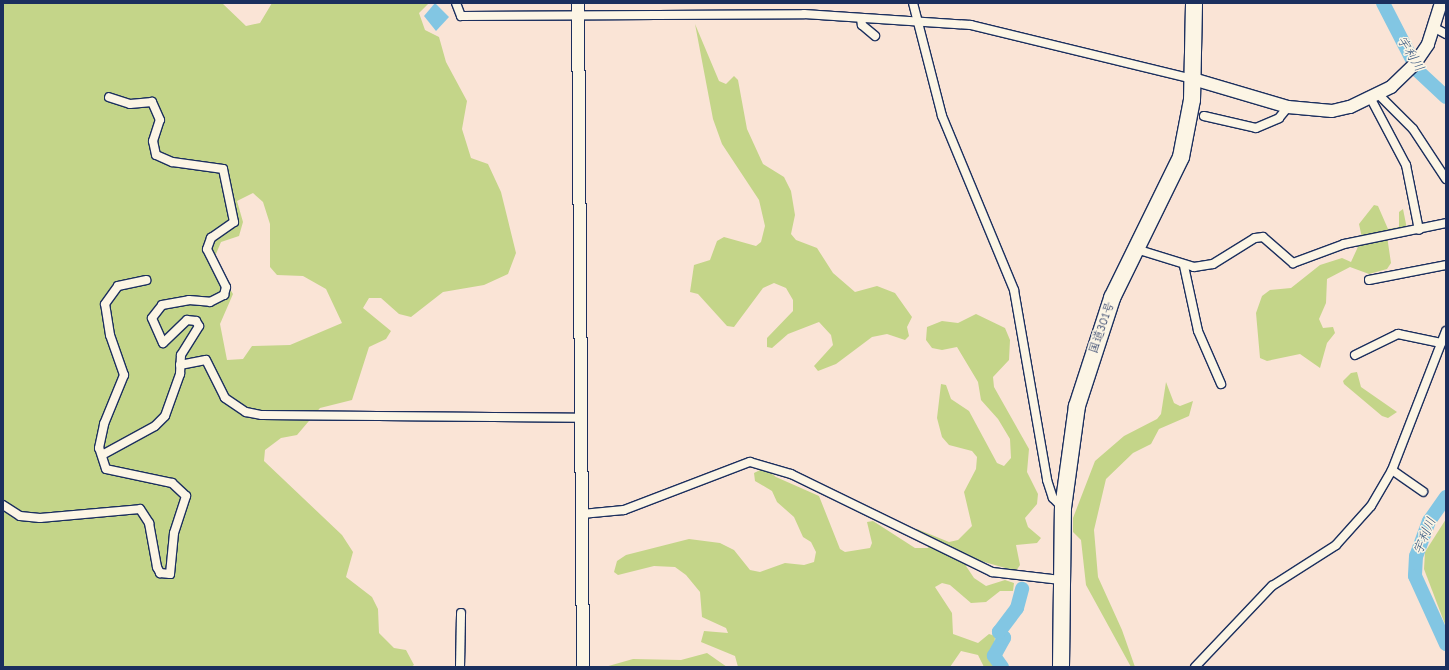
<!DOCTYPE html>
<html>
<head>
<meta charset="utf-8">
<style>
  body { margin:0 }
  #map { position:relative; width:1449px; height:670px; overflow:hidden; background:#fae4d6; font-family:"Comic Neue","Klee One",sans-serif }
  div>[style] { position:absolute }
  .green>* { inset:0; background:#c4d589 }
  .water>* { inset:0; background:#82c6e3 }
  .river>* { height:14px; margin:-7px; padding:0 7px; transform-origin:7px; border-radius:7px; background:#82c6e3 }
  .roads { filter:drop-shadow(1px 0 #1b2f5e) drop-shadow(-1px 0 #1b2f5e) drop-shadow(0 1px #1b2f5e) drop-shadow(0 -1px #1b2f5e) }
  .street>* { height:8px; margin:-4px; padding:0 4px; transform-origin:4px; border-radius:4px; background:#fcf5e5 }
  .secondary>* { height:12px; margin:-6px; padding:0 6px; transform-origin:6px; border-radius:6px; background:#fcf5e5 }
  .highway>* { height:16px; margin:-8px; padding:0 8px; transform-origin:8px; border-radius:8px; background:#fcf5e5 }
  span { translate:-50% -50%; white-space:nowrap; text-align:center; line-height:1.15; -webkit-text-stroke:3px #fcf5e5; paint-order:stroke }
  .street-label { font-size:12px; color:#1b2f5e }
  .water-label { font-size:13px; color:#35557f; font-style:italic }
  .frame { position:absolute; inset:0; border:4px solid #1b2f5e; pointer-events:none }
</style>
</head>
<body>
<div id="map">
  <div class="green">
    <div style="clip-path:polygon(evenodd,3px 3px,222px 3px,246px 26px,260px 23px,272px 3px,429px 3px,419px 13px,425px 30px,439px 37px,446px 62px,467px 101px,462px 129px,471px 158px,488px 164px,501px 192px,516px 253px,508px 274px,484px 285px,443px 292px,411px 317px,399px 314px,381px 298px,369px 298px,363px 308px,391px 331px,386px 339px,369px 347px,352px 400px,320px 408px,297px 435px,281px 438px,265px 450px,264px 461px,342px 535px,353px 552px,346px 577px,372px 597px,378px 609px,379px 633px,394px 648px,406px 650px,414px 665px,411px 667px,3px 667px,3px 3px,253px 193px,263px 202px,270px 224px,270px 267px,277px 275px,303px 276px,326px 289px,342px 323px,290px 345px,252px 346px,243px 359px,227px 360px,220px 324px,233px 294px,213px 261px,221px 242px,239px 236px,243px 222px,237px 201px,253px 193px)"></div>
    <div style="clip-path:polygon(695px 24px,719px 81px,726px 84px,734px 76px,738px 80px,747px 129px,763px 164px,784px 177px,791px 191px,795px 215px,791px 234px,796px 240px,817px 248px,833px 273px,855px 292px,877px 286px,895px 293px,912px 317px,907px 327px,909px 336px,905px 340px,887px 334px,872px 337px,836px 364px,818px 371px,814px 366px,833px 345px,831px 335px,819px 322px,788px 334px,772px 348px,767px 347px,767px 338px,793px 311px,793px 300px,786px 288px,774px 283px,763px 288px,734px 327px,727px 326px,698px 294px,690px 292px,694px 265px,710px 260px,717px 241px,724px 237px,756px 246px,761px 242px,765px 226px,759px 200px,722px 144px,713px 119px)"></div>
    <div style="clip-path:polygon(1374px 205px,1378px 206px,1388px 229px,1399px 227px,1399px 212px,1403px 209px,1407px 229px,1387px 236px,1391px 263px,1387px 269px,1369px 274px,1350px 267px,1327px 279px,1326px 303px,1319px 319px,1323px 328px,1333px 327px,1335px 333px,1327px 343px,1320px 368px,1300px 354px,1267px 361px,1260px 358px,1256px 313px,1262px 296px,1270px 290px,1291px 288px,1320px 265px,1342px 258px,1351px 262px,1362px 238px,1359px 224px)"></div>
    <div style="clip-path:polygon(976px 314px,1005px 328px,1010px 340px,1009px 360px,993px 377px,994px 387px,1029px 449px,1027px 472px,1038px 494px,1037px 504px,1025px 518px,1028px 527px,1041px 538px,1037px 543px,1016px 545px,1020px 565px,1016px 571px,970px 558px,966px 566px,974px 578px,986px 586px,1005px 580px,1014px 583px,1013px 591px,1000px 591px,986px 602px,971px 603px,950px 585px,942px 583px,935px 587px,952px 613px,953px 634px,978px 643px,989px 634px,995px 636px,993px 667px,984px 667px,978px 655px,961px 651px,950px 667px,738px 667px,735px 656px,701px 642px,704px 631px,728px 633px,726px 628px,702px 617px,700px 592px,686px 575px,675px 567px,654px 566px,618px 575px,614px 572px,617px 561px,626px 555px,689px 539px,720px 543px,734px 550px,750px 570px,760px 572px,785px 563px,804px 565px,814px 562px,816px 552px,811px 542px,803px 537px,794px 517px,777px 502px,772px 491px,755px 481px,754px 473px,764px 468px,776px 477px,819px 496px,840px 549px,845px 552px,870px 548px,872px 543px,867px 522px,873px 521px,915px 548px,928px 548px,931px 540px,913px 531px,917px 529px,949px 542px,958px 540px,972px 526px,964px 492px,976px 469px,977px 457px,972px 451px,949px 445px,942px 437px,937px 418px,941px 384px,946px 385px,951px 399px,969px 411px,997px 463px,1004px 466px,1011px 458px,1010px 439px,998px 419px,981px 400px,978px 382px,957px 347px,942px 350px,932px 348px,926px 340px,927px 327px,942px 321px,958px 323px)"></div>
    <div style="clip-path:polygon(1357px 372px,1361px 387px,1397px 412px,1388px 418px,1382px 416px,1344px 384px,1343px 381px,1351px 373px)"></div>
    <div style="clip-path:polygon(1166px 382px,1174px 403px,1180px 406px,1193px 401px,1189px 416px,1159px 429px,1151px 444px,1133px 453px,1106px 479px,1094px 530px,1098px 577px,1122px 630px,1135px 667px,1131px 667px,1086px 585px,1081px 540px,1073px 532px,1073px 518px,1095px 461px,1124px 436px,1157px 419px,1161px 414px)"></div>
    <div style="clip-path:polygon(1446px 519px,1446px 627px,1424px 569px,1425px 552px)"></div>
    <div style="clip-path:polygon(707px 653px,727px 667px,605px 667px,633px 659px,681px 660px)"></div>
  </div>
  <div class="water">
    <div style="clip-path:polygon(435px 3px,449px 17px,436px 31px,424px 16px)"></div>
  </div>
  <div class="river">
    <div style="left:1383px;top:3px;width:76px;rotate:62.8deg"></div>
    <div style="left:1418px;top:71px;width:38px;rotate:43deg"></div>
    <div style="left:1446px;top:497px;width:29px;rotate:125deg"></div>
    <div style="left:1429px;top:521px;width:37px;rotate:110deg"></div>
    <div style="left:1416px;top:556px;width:20px;rotate:93deg"></div>
    <div style="left:1415px;top:576px;width:75px;rotate:65.5deg"></div>
    <div style="left:1002px;top:667px;width:14px;rotate:-126deg"></div>
    <div style="left:994px;top:656px;width:21px;rotate:-61deg"></div>
    <div style="left:1004px;top:638px;width:8px;rotate:-130deg"></div>
    <div style="left:999px;top:632px;width:30px;rotate:-53deg"></div>
    <div style="left:1017px;top:608px;width:20px;rotate:-75deg"></div>
  </div>
  <div class="roads">
    <div class="street">
      <div style="left:456px;top:3px;width:14px;rotate:69deg"></div>
      <div style="left:461px;top:16px;width:343px;rotate:-0.3deg"></div>
      <div style="left:804px;top:14px;width:167px;rotate:3.8deg"></div>
      <div style="left:971px;top:25px;width:228px;rotate:13.7deg"></div>
      <div style="left:913px;top:3px;width:117px;rotate:75.6deg"></div>
      <div style="left:942px;top:116px;width:188px;rotate:67.5deg"></div>
      <div style="left:1014px;top:290px;width:193px;rotate:80.1deg"></div>
      <div style="left:1047px;top:480px;width:19px;rotate:72deg"></div>
      <div style="left:1053px;top:498px;width:14px;rotate:45deg"></div>
      <div style="left:861px;top:19px;width:6px;rotate:81deg"></div>
      <div style="left:862px;top:25px;width:17px;rotate:40deg"></div>
      <div style="left:1435px;top:28px;width:13px;rotate:29deg"></div>
      <div style="left:1379px;top:95px;width:48px;rotate:45deg"></div>
      <div style="left:1413px;top:129px;width:60px;rotate:56.6deg"></div>
      <div style="left:1371px;top:99px;width:75px;rotate:62.1deg"></div>
      <div style="left:1406px;top:165px;width:66px;rotate:78.7deg"></div>
      <div style="left:1204px;top:116px;width:53px;rotate:13deg"></div>
      <div style="left:1256px;top:128px;width:25px;rotate:-23deg"></div>
      <div style="left:1279px;top:118px;width:14px;rotate:-51deg"></div>
      <div style="left:1136px;top:249px;width:61px;rotate:17.2deg"></div>
      <div style="left:1194px;top:267px;width:19px;rotate:-9deg"></div>
      <div style="left:1213px;top:264px;width:49px;rotate:-31.8deg"></div>
      <div style="left:1255px;top:238px;width:8px;rotate:-7deg"></div>
      <div style="left:1263px;top:237px;width:40px;rotate:41deg"></div>
      <div style="left:1293px;top:263px;width:54px;rotate:-20.4deg"></div>
      <div style="left:1344px;top:244px;width:104px;rotate:-11.6deg"></div>
      <div style="left:1184px;top:266px;width:66px;rotate:77.8deg"></div>
      <div style="left:1198px;top:331px;width:58px;rotate:66.5deg"></div>
      <div style="left:1369px;top:280px;width:78px;rotate:-11deg"></div>
      <div style="left:1355px;top:355px;width:48px;rotate:-26deg"></div>
      <div style="left:1398px;top:334px;width:44px;rotate:11.8deg"></div>
      <div style="left:180px;top:365px;width:26px;rotate:-11deg"></div>
      <div style="left:206px;top:360px;width:42px;rotate:63.4deg"></div>
      <div style="left:225px;top:398px;width:25px;rotate:34deg"></div>
      <div style="left:246px;top:412px;width:16px;rotate:11deg"></div>
      <div style="left:262px;top:415px;width:318px;rotate:0.5deg"></div>
      <div style="left:102px;top:455px;width:60px;rotate:-28.7deg"></div>
      <div style="left:155px;top:426px;width:14px;rotate:-45deg"></div>
      <div style="left:165px;top:416px;width:45px;rotate:-70.3deg"></div>
      <div style="left:180px;top:374px;width:19px;rotate:-87deg"></div>
      <div style="left:181px;top:355px;width:34px;rotate:-58deg"></div>
      <div style="left:199px;top:326px;width:6px;rotate:-121deg"></div>
      <div style="left:196px;top:321px;width:9px;rotate:-174deg"></div>
      <div style="left:187px;top:320px;width:33px;rotate:136deg"></div>
      <div style="left:163px;top:343px;width:27px;rotate:-114deg"></div>
      <div style="left:152px;top:318px;width:16px;rotate:-52deg"></div>
      <div style="left:162px;top:305px;width:27px;rotate:-10deg"></div>
      <div style="left:189px;top:300px;width:21px;rotate:5deg"></div>
      <div style="left:210px;top:302px;width:16px;rotate:-27deg"></div>
      <div style="left:224px;top:295px;width:8px;rotate:-76deg"></div>
      <div style="left:226px;top:287px;width:42px;rotate:-116.6deg"></div>
      <div style="left:207px;top:249px;width:12px;rotate:-70deg"></div>
      <div style="left:211px;top:238px;width:28px;rotate:-35deg"></div>
      <div style="left:234px;top:222px;width:54px;rotate:-101.7deg"></div>
      <div style="left:223px;top:169px;width:51px;rotate:-172.2deg"></div>
      <div style="left:172px;top:162px;width:17px;rotate:-156deg"></div>
      <div style="left:156px;top:155px;width:14px;rotate:-102deg"></div>
      <div style="left:153px;top:141px;width:22px;rotate:-72deg"></div>
      <div style="left:160px;top:120px;width:20px;rotate:-114deg"></div>
      <div style="left:152px;top:102px;width:22px;rotate:175deg"></div>
      <div style="left:130px;top:104px;width:22px;rotate:-162deg"></div>
      <div style="left:1392px;top:470px;width:38px;rotate:35deg"></div>
      <div style="left:3px;top:505px;width:20px;rotate:33deg"></div>
      <div style="left:20px;top:516px;width:20px;rotate:6deg"></div>
      <div style="left:40px;top:518px;width:100px;rotate:-5.1deg"></div>
      <div style="left:140px;top:509px;width:17px;rotate:57deg"></div>
      <div style="left:149px;top:523px;width:45px;rotate:79.7deg"></div>
      <div style="left:157px;top:567px;width:7px;rotate:63deg"></div>
      <div style="left:160px;top:573px;width:10px;rotate:6deg"></div>
      <div style="left:170px;top:574px;width:41px;rotate:-84.4deg"></div>
      <div style="left:174px;top:533px;width:39px;rotate:-72deg"></div>
      <div style="left:186px;top:496px;width:19px;rotate:-137deg"></div>
      <div style="left:172px;top:483px;width:67px;rotate:-168deg"></div>
      <div style="left:106px;top:469px;width:22px;rotate:-108deg"></div>
      <div style="left:99px;top:448px;width:25px;rotate:-78deg"></div>
      <div style="left:104px;top:424px;width:53px;rotate:-67.8deg"></div>
      <div style="left:124px;top:375px;width:42px;rotate:-109.3deg"></div>
      <div style="left:110px;top:335px;width:31px;rotate:-99deg"></div>
      <div style="left:105px;top:304px;width:22px;rotate:-54deg"></div>
      <div style="left:118px;top:286px;width:29px;rotate:-12deg"></div>
      <div style="left:582px;top:514px;width:42px;rotate:-5.4deg"></div>
      <div style="left:624px;top:510px;width:135px;rotate:-20.9deg"></div>
      <div style="left:750px;top:462px;width:43px;rotate:16.3deg"></div>
      <div style="left:791px;top:474px;width:224px;rotate:26deg"></div>
      <div style="left:992px;top:572px;width:69px;rotate:6.6deg"></div>
      <div style="left:460px;top:667px;width:54px;rotate:-88.9deg"></div>
      <div style="left:1195px;top:667px;width:112px;rotate:-46.5deg"></div>
      <div style="left:1272px;top:586px;width:76px;rotate:-32.6deg"></div>
      <div style="left:1336px;top:545px;width:52px;rotate:-48.1deg"></div>
      <div style="left:1371px;top:506px;width:42px;rotate:-59.7deg"></div>
      <div style="left:1392px;top:470px;width:149px;rotate:-68.8deg"></div>
    </div>
    <div class="secondary">
      <div style="left:578px;top:3px;width:664px;rotate:89.57deg"></div>
      <div style="left:1193px;top:79px;width:99px;rotate:16.4deg"></div>
      <div style="left:1288px;top:107px;width:44px;rotate:5.2deg"></div>
      <div style="left:1332px;top:111px;width:18px;rotate:-13deg"></div>
      <div style="left:1350px;top:107px;width:46px;rotate:-26deg"></div>
      <div style="left:1391px;top:87px;width:32px;rotate:-44deg"></div>
      <div style="left:1414px;top:65px;width:25px;rotate:-56deg"></div>
      <div style="left:1428px;top:44px;width:43px;rotate:-72.4deg"></div>
    </div>
    <div class="highway">
      <div style="left:1061px;top:667px;width:159px;rotate:-89.3deg"></div>
      <div style="left:1063px;top:508px;width:103px;rotate:-82.2deg"></div>
      <div style="left:1077px;top:406px;width:114px;rotate:-72deg"></div>
      <div style="left:1112px;top:298px;width:157px;rotate:-63.9deg"></div>
      <div style="left:1181px;top:157px;width:58px;rotate:-79.1deg"></div>
      <div style="left:1192px;top:100px;width:97px;rotate:-88.8deg"></div>
    </div>
  </div>
  <div class="street-label">
    <span style="left:1102px;top:328px;rotate:-71deg">国道301号</span>
  </div>
  <div class="water-label">
    <span style="left:1410px;top:54px;rotate:58deg">宇利川</span>
    <span style="left:1425px;top:536px;rotate:-67deg">宇利川</span>
  </div>
  <div class="frame"></div>
</div>
</body>
</html>
